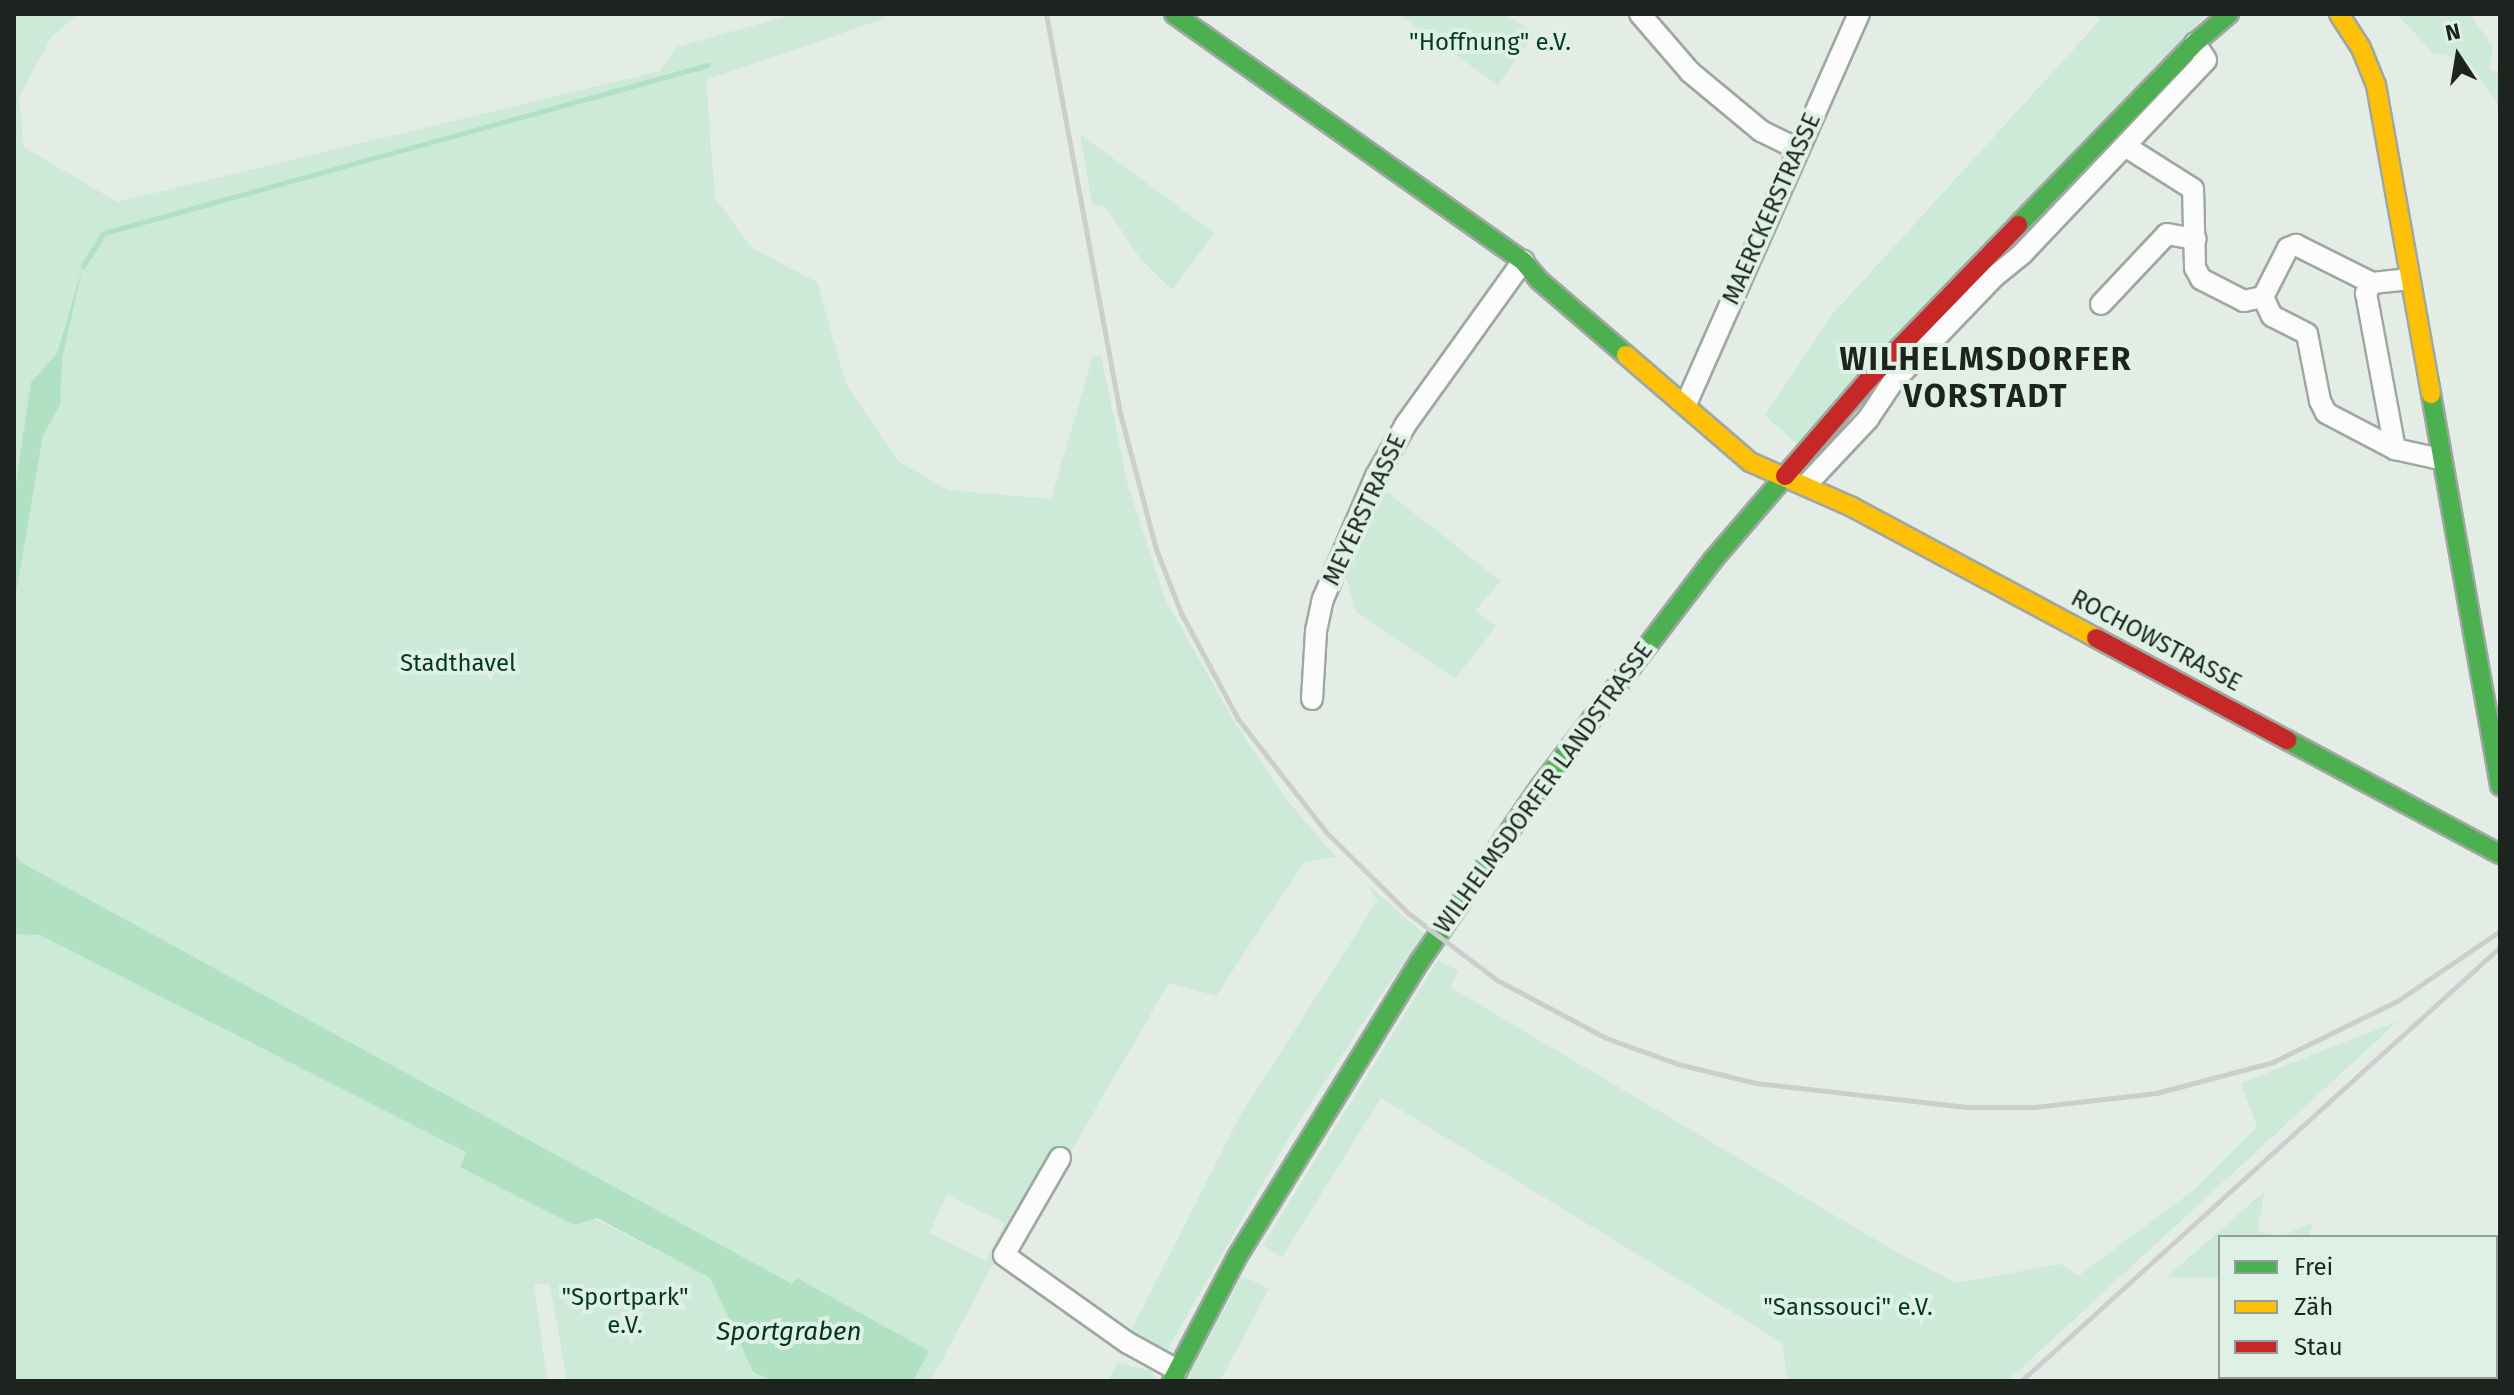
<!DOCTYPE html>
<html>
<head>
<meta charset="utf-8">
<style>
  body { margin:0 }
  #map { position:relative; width:2514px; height:1395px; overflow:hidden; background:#e3ede6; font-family:"Fira Sans",sans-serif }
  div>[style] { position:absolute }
  .green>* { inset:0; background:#cde9d7 }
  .water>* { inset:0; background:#b0e1c2 }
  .stream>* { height:5px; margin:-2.5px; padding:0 2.5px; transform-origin:2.5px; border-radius:2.5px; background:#b0e1c2 }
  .roads { filter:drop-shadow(2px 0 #9fa7a1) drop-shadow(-2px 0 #9fa7a1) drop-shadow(0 2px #9fa7a1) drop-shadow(0 -2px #9fa7a1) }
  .street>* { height:20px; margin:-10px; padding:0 10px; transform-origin:10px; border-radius:10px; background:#fbfcfb }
  .fast>* { height:18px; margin:-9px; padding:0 9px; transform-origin:9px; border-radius:9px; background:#4caf50 }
  .slow>* { height:18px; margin:-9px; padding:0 9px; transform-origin:9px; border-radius:9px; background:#ffc107 }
  .jam>* { height:18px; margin:-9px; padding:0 9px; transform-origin:9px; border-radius:9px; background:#c62828 }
  .rail>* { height:5px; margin:-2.5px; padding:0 2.5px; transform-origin:2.5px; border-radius:2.5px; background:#cbcecc }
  span { translate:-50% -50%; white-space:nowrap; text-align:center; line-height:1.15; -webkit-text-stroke:8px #dff1e5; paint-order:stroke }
  .park-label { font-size:24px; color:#023920 }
  .street-label { font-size:24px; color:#1d2420 }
  .water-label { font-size:26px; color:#00361d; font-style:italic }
  .district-label { font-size:32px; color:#1d2420; font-weight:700; letter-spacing:2px }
  .frame { position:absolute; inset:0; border:16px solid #1d2420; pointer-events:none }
  .legend { position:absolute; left:2218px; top:1235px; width:280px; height:144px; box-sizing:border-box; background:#dff1e5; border:2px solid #919f96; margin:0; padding:10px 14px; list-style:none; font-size:24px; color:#1d2420 }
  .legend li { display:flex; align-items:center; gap:16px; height:40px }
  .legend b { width:40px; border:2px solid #919f96 }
  .north { position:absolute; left:2418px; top:16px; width:80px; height:80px; -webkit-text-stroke:6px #dff1e5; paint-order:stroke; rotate:348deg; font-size:22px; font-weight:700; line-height:32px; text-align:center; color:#1d2420 }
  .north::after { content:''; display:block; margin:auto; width:28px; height:36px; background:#1d2420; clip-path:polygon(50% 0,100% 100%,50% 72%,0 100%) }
</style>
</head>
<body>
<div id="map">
  <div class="green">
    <div style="clip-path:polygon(evenodd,14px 14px,79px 14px,52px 36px,19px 97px,24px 147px,117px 202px,660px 71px,677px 47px,794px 14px,887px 14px,883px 19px,706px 80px,715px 198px,752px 248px,817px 282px,845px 382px,898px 461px,948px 490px,1051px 499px,1093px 356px,1101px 356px,1128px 486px,1165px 599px,1235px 723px,1286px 799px,1336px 857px,1304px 862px,1216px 996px,1169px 983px,1014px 1249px,992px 1266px,931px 1381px,913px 1381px,929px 1351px,797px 1278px,792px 1284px,451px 1145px,710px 1278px,753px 1372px,771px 1381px,567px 1381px,550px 1285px,534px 1283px,547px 1381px,14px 1381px,14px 14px,947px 1195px,1005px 1223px,986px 1261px,929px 1233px,947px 1195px)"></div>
    <div style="clip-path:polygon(1398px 14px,1505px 14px,1534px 33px,1498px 85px)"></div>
    <div style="clip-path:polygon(2091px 14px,2207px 14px,1893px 338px,1799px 446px,1765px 415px,1831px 316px,2101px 19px)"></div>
    <div style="clip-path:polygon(2397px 14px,2470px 14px,2493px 47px,2489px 69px,2500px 72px,2500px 108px,2468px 60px,2433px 53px)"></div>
    <div style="clip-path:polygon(1080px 134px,1214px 233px,1172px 290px,1139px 257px,1105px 206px,1092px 204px)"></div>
    <div style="clip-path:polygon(1382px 488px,1501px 581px,1475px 611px,1496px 626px,1455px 679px,1355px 611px,1346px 576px)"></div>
    <div style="clip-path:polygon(1367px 884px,1427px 937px,1385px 989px,1294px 1129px,1166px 1352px,1129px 1335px,1240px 1116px,1377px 901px)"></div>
    <div style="clip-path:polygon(1438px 960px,1458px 971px,1450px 987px,1898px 1253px,1956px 1283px,2061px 1264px,2078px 1276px,2193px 1191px,2257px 1127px,2241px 1083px,2398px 1021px,2007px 1381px,1787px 1381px,1783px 1343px,1381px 1098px,1282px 1257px,1263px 1245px)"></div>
    <div style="clip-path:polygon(2265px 1191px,2257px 1231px,2281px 1236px,2314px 1222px,2309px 1237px,2220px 1237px,2220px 1278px,2167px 1277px)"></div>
    <div style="clip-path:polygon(1242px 1276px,1269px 1289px,1220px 1381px,1186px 1381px)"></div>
    <div style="clip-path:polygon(1117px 1363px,1151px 1371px,1157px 1381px,1108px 1381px)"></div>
  </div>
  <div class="water">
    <div style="clip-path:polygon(83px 266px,62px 359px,60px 405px,43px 435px,14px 605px,14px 498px,31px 382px,57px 354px)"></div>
    <div style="clip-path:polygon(14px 850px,20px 862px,792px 1284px,797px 1278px,929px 1351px,913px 1381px,771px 1381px,753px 1372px,710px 1278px,597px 1218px,574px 1225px,460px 1167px,466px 1152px,40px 935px,14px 934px)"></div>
  </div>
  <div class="stream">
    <div style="left:83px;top:266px;width:39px;rotate:-58deg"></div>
    <div style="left:104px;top:233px;width:627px;rotate:-15.54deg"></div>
  </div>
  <div class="roads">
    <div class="street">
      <div style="left:1640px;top:14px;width:77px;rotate:49.2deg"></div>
      <div style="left:1690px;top:72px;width:92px;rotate:39.7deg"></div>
      <div style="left:1761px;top:131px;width:41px;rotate:25.9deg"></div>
      <div style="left:2125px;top:146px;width:80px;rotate:32.3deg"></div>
      <div style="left:2193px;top:189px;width:79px;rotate:88.5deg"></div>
      <div style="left:2195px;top:268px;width:13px;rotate:61deg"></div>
      <div style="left:2201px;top:279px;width:48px;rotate:27.1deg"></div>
      <div style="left:2244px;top:301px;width:19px;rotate:-12deg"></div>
      <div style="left:2263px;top:297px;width:21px;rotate:65deg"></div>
      <div style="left:2272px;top:316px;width:39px;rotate:27deg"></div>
      <div style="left:2307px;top:334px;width:68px;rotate:79deg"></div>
      <div style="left:2320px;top:401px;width:13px;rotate:63deg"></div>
      <div style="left:2326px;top:413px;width:78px;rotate:27.6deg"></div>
      <div style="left:2395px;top:449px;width:46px;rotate:12.5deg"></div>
      <div style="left:2372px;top:283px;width:12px;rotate:121deg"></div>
      <div style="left:2366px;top:293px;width:159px;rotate:79.5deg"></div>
      <div style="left:2263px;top:297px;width:55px;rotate:-63deg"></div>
      <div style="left:2288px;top:248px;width:9px;rotate:-21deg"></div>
      <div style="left:2296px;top:245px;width:85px;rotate:26.6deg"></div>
      <div style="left:2372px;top:283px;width:36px;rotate:-6deg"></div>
      <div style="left:2101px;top:304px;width:96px;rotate:-46.7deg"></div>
      <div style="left:2167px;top:234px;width:29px;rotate:10deg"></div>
      <div style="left:1686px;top:404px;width:427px;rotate:-66.1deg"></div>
      <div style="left:1807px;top:484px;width:89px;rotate:-46.8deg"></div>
      <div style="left:1868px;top:419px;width:43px;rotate:-56.3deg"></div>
      <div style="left:1892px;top:383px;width:149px;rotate:-46.1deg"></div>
      <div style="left:1995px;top:276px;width:35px;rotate:-39deg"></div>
      <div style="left:2022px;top:254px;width:267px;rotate:-46.5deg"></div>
      <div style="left:2206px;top:60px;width:20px;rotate:-123deg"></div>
      <div style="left:1312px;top:699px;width:68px;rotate:-86.6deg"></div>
      <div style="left:1316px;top:631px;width:33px;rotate:-78deg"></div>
      <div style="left:1323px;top:599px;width:134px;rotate:-66.7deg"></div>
      <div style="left:1376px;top:476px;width:60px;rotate:-60deg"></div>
      <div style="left:1406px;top:424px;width:201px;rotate:-54.3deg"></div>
      <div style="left:1060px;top:1158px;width:112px;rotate:120deg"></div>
      <div style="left:1004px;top:1255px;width:152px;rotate:35.4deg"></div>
      <div style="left:1128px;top:1343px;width:56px;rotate:28.9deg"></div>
      <div style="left:2496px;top:1272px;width:4px"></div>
      <div style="left:2278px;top:1381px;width:4px;rotate:-76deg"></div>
    </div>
    <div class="fast">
      <div style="left:1174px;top:14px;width:428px;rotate:35.3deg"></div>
      <div style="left:1523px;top:261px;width:26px;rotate:50deg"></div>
      <div style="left:1540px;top:281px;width:113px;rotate:40.7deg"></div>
      <div style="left:2018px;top:225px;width:254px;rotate:-45.8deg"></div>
      <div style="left:2195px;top:43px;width:45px;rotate:-40.5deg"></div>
      <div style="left:2431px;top:394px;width:398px;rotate:80deg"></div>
      <div style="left:2287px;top:740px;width:242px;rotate:28.2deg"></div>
      <div style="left:1172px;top:1381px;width:140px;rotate:-62.3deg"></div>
      <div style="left:1237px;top:1257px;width:348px;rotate:-58.3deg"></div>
      <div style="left:1420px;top:961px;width:211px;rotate:-55.4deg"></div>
      <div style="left:1540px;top:787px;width:284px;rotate:-52.7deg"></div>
      <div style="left:1712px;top:561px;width:112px;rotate:-49.3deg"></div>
    </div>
    <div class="slow">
      <div style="left:2339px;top:14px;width:40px;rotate:57.1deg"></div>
      <div style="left:2361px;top:48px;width:40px;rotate:68deg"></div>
      <div style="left:2376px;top:85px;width:314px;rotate:79.9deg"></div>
      <div style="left:1626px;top:355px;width:164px;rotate:40.8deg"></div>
      <div style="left:1750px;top:462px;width:111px;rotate:23.8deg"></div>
      <div style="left:1852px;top:507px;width:277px;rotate:28.2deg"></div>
    </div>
    <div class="jam">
      <div style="left:1785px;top:476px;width:127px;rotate:-49.2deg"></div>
      <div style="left:1868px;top:380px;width:216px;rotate:-45.9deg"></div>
      <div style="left:2096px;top:638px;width:217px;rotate:28.1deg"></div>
    </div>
  </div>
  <div class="rail">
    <div style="left:1046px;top:14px;width:406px;rotate:79.5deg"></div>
    <div style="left:1120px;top:413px;width:141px;rotate:75.2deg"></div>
    <div style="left:1156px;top:549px;width:69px;rotate:68.7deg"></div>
    <div style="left:1181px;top:613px;width:120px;rotate:61.7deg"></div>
    <div style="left:1238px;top:719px;width:143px;rotate:52.1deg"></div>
    <div style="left:1326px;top:832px;width:115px;rotate:44.6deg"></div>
    <div style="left:1408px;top:913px;width:111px;rotate:37deg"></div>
    <div style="left:1497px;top:980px;width:123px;rotate:28deg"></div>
    <div style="left:1606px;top:1038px;width:77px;rotate:19.9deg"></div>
    <div style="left:1678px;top:1064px;width:80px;rotate:13.7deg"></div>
    <div style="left:1756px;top:1083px;width:212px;rotate:6.5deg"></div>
    <div style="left:1967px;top:1107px;width:68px"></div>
    <div style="left:2035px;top:1107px;width:122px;rotate:-6.6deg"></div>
    <div style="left:2156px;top:1093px;width:121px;rotate:-14.8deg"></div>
    <div style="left:2273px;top:1062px;width:138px;rotate:-26.2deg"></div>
    <div style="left:2397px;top:1001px;width:125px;rotate:-34.2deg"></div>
    <div style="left:2021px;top:1381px;width:646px;rotate:-42.18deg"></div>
  </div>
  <div class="park-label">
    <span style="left:1490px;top:43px">"Hoffnung" e.V.</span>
    <span style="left:458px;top:664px">Stadthavel</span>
    <span style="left:625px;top:1312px">"Sportpark"<br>e.V.</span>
    <span style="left:1848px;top:1308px">"Sanssouci" e.V.</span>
  </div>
  <div class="street-label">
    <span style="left:1772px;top:209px;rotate:-66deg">MAERCKERSTRASSE</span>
    <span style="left:1365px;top:510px;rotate:-65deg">MEYERSTRASSE</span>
    <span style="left:2156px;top:641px;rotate:28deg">ROCHOWSTRASSE</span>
    <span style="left:1544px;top:788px;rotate:-54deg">WILHELMSDORFER LANDSTRASSE</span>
  </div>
  <div class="water-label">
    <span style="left:789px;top:1332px">Sportgraben</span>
  </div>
  <div class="district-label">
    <span style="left:1986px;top:378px">WILHELMSDORFER<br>VORSTADT</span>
  </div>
  <div class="frame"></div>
  <ul class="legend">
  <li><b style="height:10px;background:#4caf50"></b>Frei</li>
  <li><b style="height:10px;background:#ffc107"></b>Zäh</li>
  <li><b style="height:10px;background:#c62828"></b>Stau</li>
  </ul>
  <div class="north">N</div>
</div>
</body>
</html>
